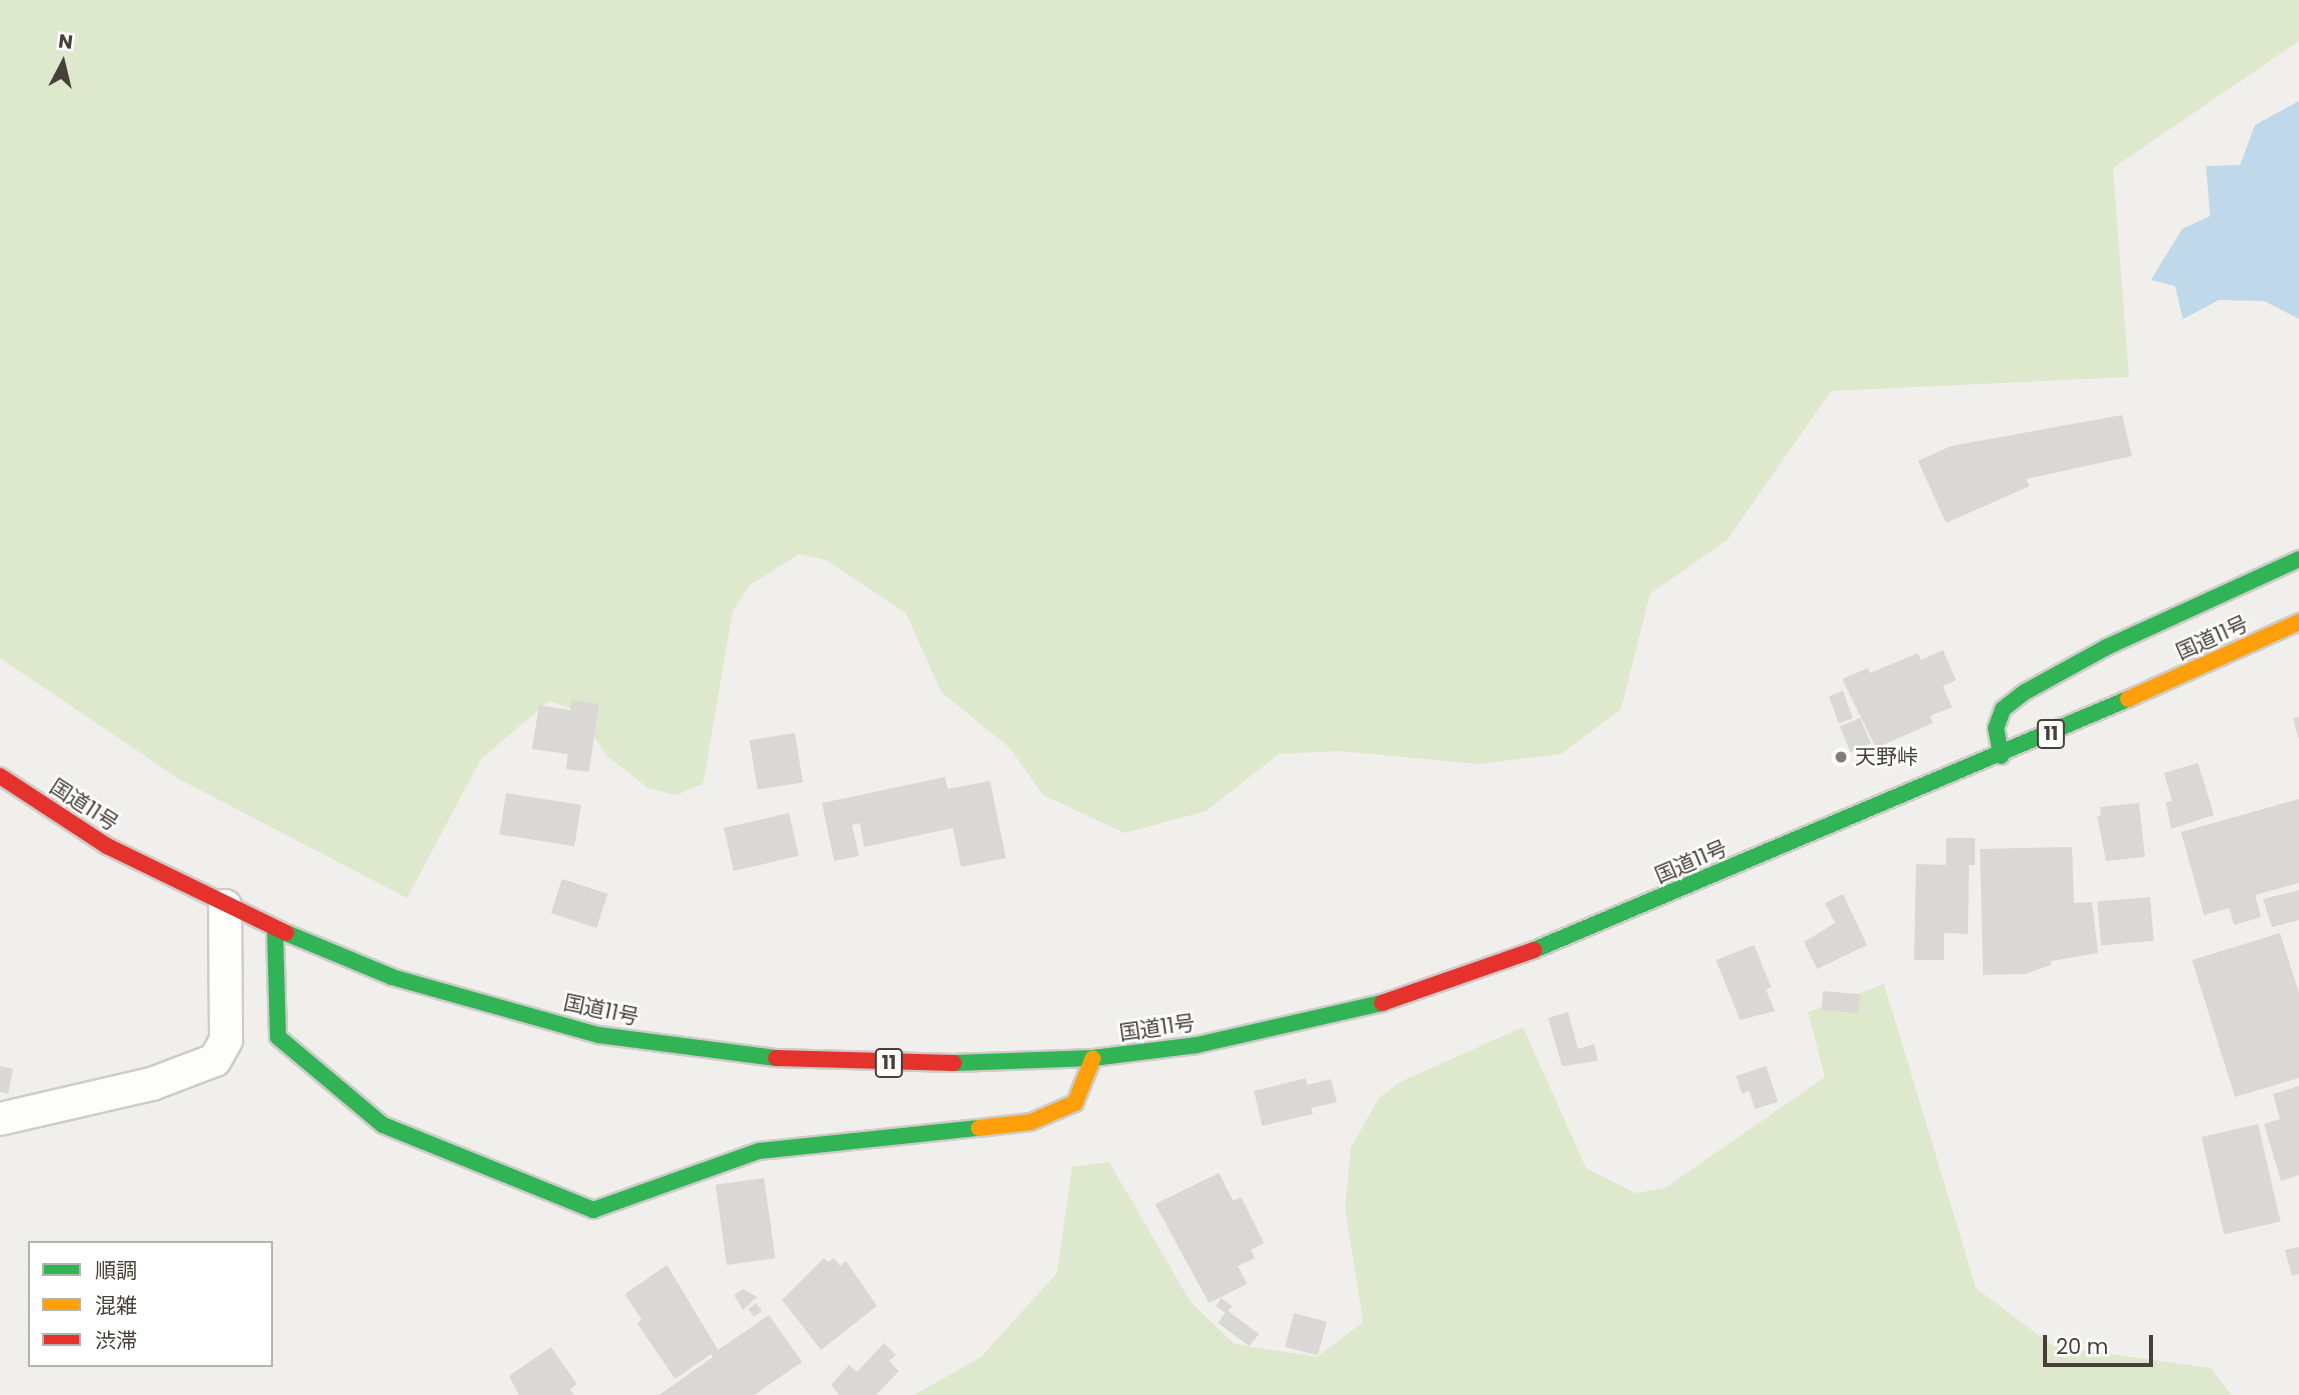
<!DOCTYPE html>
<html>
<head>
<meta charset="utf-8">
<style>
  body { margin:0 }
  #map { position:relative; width:2299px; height:1395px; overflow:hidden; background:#f1efeb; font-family:Poppins,"Noto Sans JP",sans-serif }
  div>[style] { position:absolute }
  .green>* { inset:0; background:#dee8cd }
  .water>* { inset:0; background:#c0d9ea }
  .building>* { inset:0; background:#dad8d4; transform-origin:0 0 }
  .roads { filter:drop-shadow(2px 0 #ceccc9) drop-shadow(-2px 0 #ceccc9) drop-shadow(0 2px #ceccc9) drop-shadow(0 -2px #ceccc9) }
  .street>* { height:32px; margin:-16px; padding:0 16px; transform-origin:16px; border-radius:16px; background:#fdfdfc }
  .fast>* { height:16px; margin:-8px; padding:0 8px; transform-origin:8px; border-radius:8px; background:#30b455 }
  .slow>* { height:16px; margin:-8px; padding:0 8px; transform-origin:8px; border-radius:8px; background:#ff9f0a }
  .jam>* { height:16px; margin:-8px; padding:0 8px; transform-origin:8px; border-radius:8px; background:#e5322d }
  .dots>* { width:19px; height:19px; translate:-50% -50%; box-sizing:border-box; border:4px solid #fff; border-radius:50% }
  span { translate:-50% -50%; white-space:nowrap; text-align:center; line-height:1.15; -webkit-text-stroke:5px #fff; paint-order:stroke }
  .shield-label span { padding:2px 5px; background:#fff; border:2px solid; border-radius:5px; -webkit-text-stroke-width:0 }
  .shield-label { font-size:19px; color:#464038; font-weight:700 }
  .street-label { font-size:21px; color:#464038 }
  .poi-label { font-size:21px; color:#464038 }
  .left { translate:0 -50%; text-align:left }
  .legend { position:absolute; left:28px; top:1241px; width:245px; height:126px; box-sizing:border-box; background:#fff; border:2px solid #b5b3af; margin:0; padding:9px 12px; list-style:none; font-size:21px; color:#464038 }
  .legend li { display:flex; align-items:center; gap:14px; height:35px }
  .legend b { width:35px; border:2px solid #b5b3af }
  .north { position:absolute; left:28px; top:28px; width:70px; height:70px; -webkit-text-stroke:5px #fff; paint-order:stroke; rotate:7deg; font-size:19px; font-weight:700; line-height:28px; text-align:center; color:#464038 }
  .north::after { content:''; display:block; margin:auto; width:24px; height:32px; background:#464038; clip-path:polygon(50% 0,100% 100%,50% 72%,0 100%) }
  .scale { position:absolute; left:2043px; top:1335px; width:110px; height:32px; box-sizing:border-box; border:4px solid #464038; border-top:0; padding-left:9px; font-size:21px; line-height:24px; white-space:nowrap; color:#464038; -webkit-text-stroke:5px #fff; paint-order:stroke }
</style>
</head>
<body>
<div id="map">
  <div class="green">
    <div style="clip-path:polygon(0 0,2299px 0,2299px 41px,2113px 168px,2129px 377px,1831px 391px,1727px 540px,1650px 594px,1621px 709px,1561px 754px,1478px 764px,1339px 751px,1279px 754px,1206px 811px,1125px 833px,1043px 795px,1009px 747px,941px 692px,906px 613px,826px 560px,799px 554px,750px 585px,733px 610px,703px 784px,676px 795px,648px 788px,607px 756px,576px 710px,549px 701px,481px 759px,407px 898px,179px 779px,0 658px)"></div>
    <div style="clip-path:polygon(1884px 984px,1976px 1288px,2053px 1346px,2211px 1368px,2231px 1395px,914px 1395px,981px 1357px,1057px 1273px,1072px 1167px,1109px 1162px,1190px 1301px,1234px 1344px,1317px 1357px,1363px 1322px,1345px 1207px,1351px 1147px,1379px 1098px,1400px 1082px,1523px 1027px,1586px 1168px,1636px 1193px,1665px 1188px,1825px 1077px,1808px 1012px)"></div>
  </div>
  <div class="water">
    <div style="clip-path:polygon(2299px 101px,2299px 319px,2264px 301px,2219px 300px,2183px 319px,2175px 286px,2151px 280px,2182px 229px,2210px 216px,2206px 166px,2240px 165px,2255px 125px)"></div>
  </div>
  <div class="building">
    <div style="clip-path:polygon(2122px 415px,2132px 456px,2026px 479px,2030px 486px,1946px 523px,1918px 461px,1951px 446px)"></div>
    <div style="clip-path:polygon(1943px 650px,1956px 680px,1943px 686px,1952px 707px,1930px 716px,1933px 723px,1876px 748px,1842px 679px,1868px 668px,1870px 673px,1918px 653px,1921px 660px)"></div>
    <div style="left:1843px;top:691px;width:29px;height:15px;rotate:70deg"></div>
    <div style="clip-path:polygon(571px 700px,599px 704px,589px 772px,566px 769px,568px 754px,532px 749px,539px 705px,570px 710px)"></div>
    <div style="clip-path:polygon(2299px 717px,2299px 738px,2298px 738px,2293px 718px)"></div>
    <div style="left:1860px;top:718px;width:28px;height:22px;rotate:67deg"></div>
    <div style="left:795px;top:733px;width:50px;height:46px;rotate:81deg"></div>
    <div style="clip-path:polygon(2198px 763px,2214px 815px,2171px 829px,2166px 802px,2172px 801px,2164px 773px)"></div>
    <div style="clip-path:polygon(945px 777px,948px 789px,990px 781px,1006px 858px,961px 867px,953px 828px,864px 847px,860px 823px,852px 825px,859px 856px,834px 861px,822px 803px)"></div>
    <div style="left:506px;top:793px;width:76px;height:42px;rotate:9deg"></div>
    <div style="clip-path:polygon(2299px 799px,2299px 883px,2255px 895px,2261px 917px,2234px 925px,2229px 908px,2204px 915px,2181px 832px)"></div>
    <div style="clip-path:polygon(2139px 803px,2145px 857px,2106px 861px,2097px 816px,2101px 816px,2100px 807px)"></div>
    <div style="left:789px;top:813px;width:44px;height:67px;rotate:77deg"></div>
    <div style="clip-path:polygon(1946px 838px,1975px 838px,1975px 865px,1969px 865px,1968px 934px,1944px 933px,1944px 960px,1914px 960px,1916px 864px,1946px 865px)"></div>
    <div style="clip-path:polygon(2072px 847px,2074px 903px,2092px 902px,2098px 953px,2051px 961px,2051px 965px,2025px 974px,1983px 975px,1980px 849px)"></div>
    <div style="left:562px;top:879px;width:48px;height:36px;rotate:18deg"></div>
    <div style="clip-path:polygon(2299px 890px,2299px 920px,2272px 927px,2263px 899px)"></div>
    <div style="clip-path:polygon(1843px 894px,1867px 945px,1817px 969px,1804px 942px,1835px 923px,1825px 903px)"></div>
    <div style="left:2150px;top:897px;width:44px;height:53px;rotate:85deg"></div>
    <div style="clip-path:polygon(2280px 933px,2299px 993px,2299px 1078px,2235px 1097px,2192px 960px)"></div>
    <div style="clip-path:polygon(1754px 945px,1771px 987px,1766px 990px,1775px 1011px,1740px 1020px,1716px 960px)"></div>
    <div style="left:1823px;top:991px;width:37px;height:19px;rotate:5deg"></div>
    <div style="clip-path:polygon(1568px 1012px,1578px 1049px,1594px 1044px,1598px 1061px,1562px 1066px,1548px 1018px)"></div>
    <div style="clip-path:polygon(0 1066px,13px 1069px,8px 1094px,0 1092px)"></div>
    <div style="clip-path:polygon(1766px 1066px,1778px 1102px,1755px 1109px,1749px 1091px,1742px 1094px,1736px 1076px)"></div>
    <div style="clip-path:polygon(1306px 1078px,1307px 1085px,1331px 1079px,1337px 1102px,1311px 1108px,1313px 1114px,1262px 1126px,1254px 1091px)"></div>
    <div style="clip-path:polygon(2299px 1086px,2299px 1175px,2281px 1181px,2264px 1124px,2280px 1119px,2273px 1094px)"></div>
    <div style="left:2258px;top:1124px;width:100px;height:58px;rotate:77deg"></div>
    <div style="clip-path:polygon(1219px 1173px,1233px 1201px,1241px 1197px,1264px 1243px,1251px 1250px,1255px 1258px,1238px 1266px,1247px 1284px,1209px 1303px,1155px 1204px)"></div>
    <div style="left:764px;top:1178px;width:81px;height:49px;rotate:82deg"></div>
    <div style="clip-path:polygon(2299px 1247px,2299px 1274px,2292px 1276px,2285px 1250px)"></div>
    <div style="clip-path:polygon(824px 1258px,828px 1262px,834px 1258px,840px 1266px,846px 1261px,877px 1306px,821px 1350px,782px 1300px)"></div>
    <div style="clip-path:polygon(667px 1265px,718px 1350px,769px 1315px,802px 1362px,754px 1395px,659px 1395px,713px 1357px,711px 1354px,675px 1379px,637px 1323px,642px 1320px,625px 1294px)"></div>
    <div style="clip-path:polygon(743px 1289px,757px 1297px,743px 1310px,734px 1295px)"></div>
    <div style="clip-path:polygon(1221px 1298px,1232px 1306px,1228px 1311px,1259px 1334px,1249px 1346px,1218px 1323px,1225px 1313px,1216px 1306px)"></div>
    <div style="left:756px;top:1303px;width:10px;height:10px;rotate:53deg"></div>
    <div style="left:1294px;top:1313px;width:34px;height:35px;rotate:15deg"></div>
    <div style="clip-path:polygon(884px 1343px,896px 1355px,889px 1361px,899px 1371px,876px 1395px,839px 1395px,831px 1385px,849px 1365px,857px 1372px)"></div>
    <div style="clip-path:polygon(551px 1347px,577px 1384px,570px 1389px,574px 1395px,519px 1395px,509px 1376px)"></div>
  </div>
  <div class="roads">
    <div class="street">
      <div style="left:0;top:1119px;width:156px;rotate:-13deg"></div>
      <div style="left:152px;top:1084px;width:67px;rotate:-20.9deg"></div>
      <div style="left:215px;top:1060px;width:23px;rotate:-61deg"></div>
      <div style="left:226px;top:1040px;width:134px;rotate:-90.4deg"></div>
    </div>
    <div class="fast">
      <div style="left:2001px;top:756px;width:28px;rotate:-100deg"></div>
      <div style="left:1996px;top:728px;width:20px;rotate:-70deg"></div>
      <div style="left:2003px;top:709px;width:28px;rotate:-38deg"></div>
      <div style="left:2025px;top:692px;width:94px;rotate:-28.8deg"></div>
      <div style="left:2107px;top:647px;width:211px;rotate:-24.6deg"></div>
      <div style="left:275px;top:929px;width:108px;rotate:88.4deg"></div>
      <div style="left:278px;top:1037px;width:137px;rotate:40deg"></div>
      <div style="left:383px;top:1125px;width:227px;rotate:22deg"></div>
      <div style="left:593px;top:1210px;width:176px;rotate:-19.6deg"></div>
      <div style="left:759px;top:1151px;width:221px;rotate:-6deg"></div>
      <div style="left:286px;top:933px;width:115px;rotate:22.5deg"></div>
      <div style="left:392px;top:977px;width:215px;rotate:15.7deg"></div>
      <div style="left:599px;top:1035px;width:178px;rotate:7.4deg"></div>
      <div style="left:1534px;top:950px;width:645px;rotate:-22.91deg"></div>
      <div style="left:954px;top:1063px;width:139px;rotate:-2.1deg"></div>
      <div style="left:1093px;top:1058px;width:105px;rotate:-7.1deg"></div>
      <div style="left:1197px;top:1045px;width:190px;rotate:-12.8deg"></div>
    </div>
    <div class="slow">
      <div style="left:2128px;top:699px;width:188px;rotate:-24.2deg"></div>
      <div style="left:979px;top:1128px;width:52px;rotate:-6.6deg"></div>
      <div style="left:1031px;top:1122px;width:48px;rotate:-23.4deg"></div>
      <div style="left:1075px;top:1103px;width:48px;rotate:-68.2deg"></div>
    </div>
    <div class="jam">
      <div style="left:0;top:776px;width:128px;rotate:33.2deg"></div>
      <div style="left:107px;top:846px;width:199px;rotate:25.9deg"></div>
      <div style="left:1382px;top:1003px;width:161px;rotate:-19.2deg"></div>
      <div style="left:776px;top:1058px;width:178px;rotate:1.6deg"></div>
    </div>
  </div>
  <div class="dots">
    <div style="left:1841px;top:757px;background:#827d77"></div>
  </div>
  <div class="shield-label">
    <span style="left:2051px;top:734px">11</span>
    <span style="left:889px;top:1063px">11</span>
  </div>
  <div class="street-label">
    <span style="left:2212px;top:638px;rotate:-24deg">国道11号</span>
    <span style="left:84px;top:805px;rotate:33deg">国道11号</span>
    <span style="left:1691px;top:862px;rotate:-23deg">国道11号</span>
    <span style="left:601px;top:1010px;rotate:12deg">国道11号</span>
    <span style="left:1157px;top:1028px;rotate:-8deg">国道11号</span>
  </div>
  <div class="poi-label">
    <span class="left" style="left:1855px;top:757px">天野峠</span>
  </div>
  <ul class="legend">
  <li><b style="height:9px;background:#30b455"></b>順調</li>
  <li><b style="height:9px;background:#ff9f0a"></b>混雑</li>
  <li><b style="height:9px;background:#e5322d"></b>渋滞</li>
  </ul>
  <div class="north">N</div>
  <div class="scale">20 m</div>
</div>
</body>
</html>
